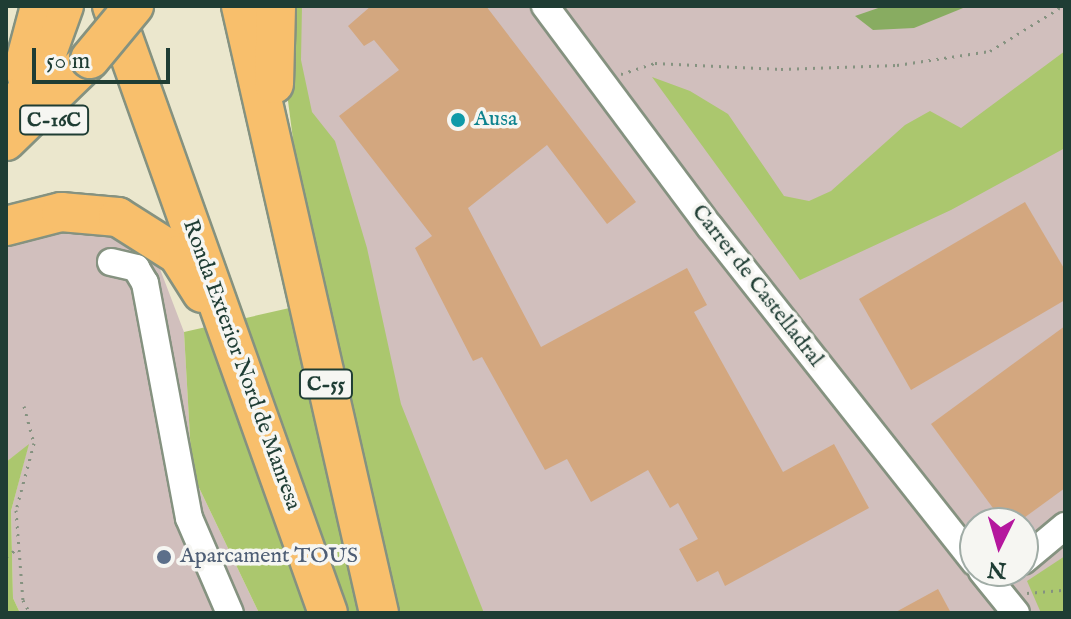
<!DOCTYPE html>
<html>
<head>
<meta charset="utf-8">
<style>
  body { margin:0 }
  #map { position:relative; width:1071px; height:619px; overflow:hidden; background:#ebe7cd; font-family:"IM FELL English",serif }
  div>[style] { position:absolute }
  .industrial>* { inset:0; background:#d1bfbd }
  .green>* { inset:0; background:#abc76e }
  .forest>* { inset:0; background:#88ac61 }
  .building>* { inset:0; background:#d3a77f }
  .path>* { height:3px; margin-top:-1.5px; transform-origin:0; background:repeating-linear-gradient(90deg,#859280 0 2px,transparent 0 8px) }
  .roads { filter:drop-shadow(2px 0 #859280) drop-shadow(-2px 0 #859280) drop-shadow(0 2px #859280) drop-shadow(0 -2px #859280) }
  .minor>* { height:26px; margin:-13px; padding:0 13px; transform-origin:13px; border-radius:13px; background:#fff }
  .major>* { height:32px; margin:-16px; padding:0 16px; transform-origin:16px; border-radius:16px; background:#f8bf6c }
  .highway>* { height:38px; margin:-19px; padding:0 19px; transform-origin:19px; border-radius:19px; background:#f8bf6c }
  .bridges { filter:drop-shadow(2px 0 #859280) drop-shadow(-2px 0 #859280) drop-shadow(0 2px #859280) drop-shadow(0 -2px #859280) }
  .highway-bridge>* { height:38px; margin:-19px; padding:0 19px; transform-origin:19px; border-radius:19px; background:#f8bf6c }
  .dots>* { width:22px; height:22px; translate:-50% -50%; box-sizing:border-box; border:4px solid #f6f6f2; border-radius:50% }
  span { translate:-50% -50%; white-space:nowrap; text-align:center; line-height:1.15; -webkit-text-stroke:7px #f6f6f2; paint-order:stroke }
  .shield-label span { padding:2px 6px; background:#f6f6f2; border:2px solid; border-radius:6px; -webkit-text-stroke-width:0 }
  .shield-label { font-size:20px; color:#1f3d34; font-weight:700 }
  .culture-label { font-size:22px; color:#0d838f }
  .left { translate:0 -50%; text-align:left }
  .street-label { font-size:22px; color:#1f3d34 }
  .service-label { font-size:22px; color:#4e5e75 }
  .frame { position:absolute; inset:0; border:8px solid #1f3d34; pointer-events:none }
  .north { position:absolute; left:959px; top:507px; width:80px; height:80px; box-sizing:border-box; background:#f6f6f2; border:2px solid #a0aca6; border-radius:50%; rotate:185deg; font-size:22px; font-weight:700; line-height:32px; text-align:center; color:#1f3d34 }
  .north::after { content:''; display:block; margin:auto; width:28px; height:36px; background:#b5179e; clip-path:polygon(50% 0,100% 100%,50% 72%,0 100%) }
  .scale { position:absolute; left:32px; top:48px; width:138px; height:36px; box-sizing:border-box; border:4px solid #1f3d34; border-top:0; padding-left:10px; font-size:24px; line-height:28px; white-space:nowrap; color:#1f3d34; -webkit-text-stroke:6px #f6f6f2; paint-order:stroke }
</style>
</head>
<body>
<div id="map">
  <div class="industrial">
    <div style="clip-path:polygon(evenodd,284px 6px,1065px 6px,1065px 613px,397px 613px,294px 147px,284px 6px,975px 523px,1023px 523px,1023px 571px,975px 571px,975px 523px)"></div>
    <div style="clip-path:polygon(86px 227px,152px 248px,184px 332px,192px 473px,259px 613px,20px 613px,13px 598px,11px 511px,28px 446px,6px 462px,6px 238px)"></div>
  </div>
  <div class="green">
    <div style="clip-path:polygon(284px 6px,302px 6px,301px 60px,312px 112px,335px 141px,367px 248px,401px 404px,484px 613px,259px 613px,192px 473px,184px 332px,325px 300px,294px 147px,285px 78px)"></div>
    <div style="clip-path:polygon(1065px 51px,1065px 148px,951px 210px,800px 280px,652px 77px,690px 91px,728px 114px,784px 196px,809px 201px,831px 191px,905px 125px,930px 111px,961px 128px)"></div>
    <div style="clip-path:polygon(29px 444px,11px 511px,13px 598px,20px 613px,6px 613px,6px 462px)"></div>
    <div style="clip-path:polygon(1065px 556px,1065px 613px,1041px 613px,1027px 581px)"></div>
  </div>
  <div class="forest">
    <div style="clip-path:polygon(884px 6px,968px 6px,914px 28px,873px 30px,855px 16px)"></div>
  </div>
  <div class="building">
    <div style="clip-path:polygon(371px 6px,486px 6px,636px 202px,607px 224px,547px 145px,468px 208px,541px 347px,687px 268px,707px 305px,694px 312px,783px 472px,834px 444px,869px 508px,725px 586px,718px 571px,697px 582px,679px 549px,698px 539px,678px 503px,670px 508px,648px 470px,591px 502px,567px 459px,545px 470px,482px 357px,473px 361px,415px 248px,432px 236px,339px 116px,399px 70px,374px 40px,364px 46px,348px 26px)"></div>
    <div style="clip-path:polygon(1025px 202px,1065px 270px,1065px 300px,911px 390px,859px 299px)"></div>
    <div style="clip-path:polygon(1065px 326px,1065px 488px,1017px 523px,1004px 523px,931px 424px)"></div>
    <div style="clip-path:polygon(938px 589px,951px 613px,894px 613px)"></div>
  </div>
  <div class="path">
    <div style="left:621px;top:74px;width:36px;rotate:-18deg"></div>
    <div style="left:655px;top:63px;width:126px;rotate:2.7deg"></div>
    <div style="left:781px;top:69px;width:116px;rotate:-2deg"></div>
    <div style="left:897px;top:65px;width:94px;rotate:-8.6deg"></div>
    <div style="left:990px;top:51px;width:86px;rotate:-31.7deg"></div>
    <div style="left:24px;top:406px;width:38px;rotate:75deg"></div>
    <div style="left:34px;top:443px;width:69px;rotate:105deg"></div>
    <div style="left:16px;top:510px;width:90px;rotate:85.6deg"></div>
    <div style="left:23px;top:600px;width:15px;rotate:62deg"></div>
    <div style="left:6px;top:557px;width:15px;rotate:-37deg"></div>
    <div style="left:1027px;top:593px;width:38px;rotate:-5deg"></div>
  </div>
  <div class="roads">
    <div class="minor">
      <div style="left:545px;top:6px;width:276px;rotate:53.3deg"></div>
      <div style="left:710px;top:227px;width:427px;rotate:51.7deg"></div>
      <div style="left:111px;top:262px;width:26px;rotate:13deg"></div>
      <div style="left:136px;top:268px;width:17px;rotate:59deg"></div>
      <div style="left:145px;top:283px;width:239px;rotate:79.4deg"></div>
      <div style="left:189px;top:518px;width:103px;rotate:66.7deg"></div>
      <div style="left:1023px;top:561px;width:55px;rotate:-39.8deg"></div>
      <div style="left:982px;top:571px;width:54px;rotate:51deg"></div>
    </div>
    <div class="major">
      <div style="left:28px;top:91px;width:26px;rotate:-106deg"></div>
      <div style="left:21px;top:66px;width:62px;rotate:-75.1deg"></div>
      <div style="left:6px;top:109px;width:54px;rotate:-45.7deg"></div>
      <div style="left:44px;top:70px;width:68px;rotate:-70.2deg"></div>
    </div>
    <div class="highway">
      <div style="left:112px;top:6px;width:644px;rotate:70.41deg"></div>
      <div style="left:241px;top:6px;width:622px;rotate:77.19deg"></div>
      <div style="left:274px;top:84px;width:78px;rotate:-88.5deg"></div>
      <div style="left:6px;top:141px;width:117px;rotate:-44.3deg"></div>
      <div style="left:6px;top:226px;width:57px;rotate:-14.3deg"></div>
      <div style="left:61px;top:212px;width:57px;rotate:5deg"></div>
      <div style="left:118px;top:217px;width:71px;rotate:32.3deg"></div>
      <div style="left:178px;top:255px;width:45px;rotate:57.7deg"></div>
    </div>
  </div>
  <div class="bridges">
    <div class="highway-bridge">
      <div style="left:90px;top:59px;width:69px;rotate:-50.3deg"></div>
    </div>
  </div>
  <div class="dots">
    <div style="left:458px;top:120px;background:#0f9aa8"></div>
    <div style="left:164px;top:557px;background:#5c6f8a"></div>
  </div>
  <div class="shield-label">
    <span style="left:54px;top:120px">C-16C</span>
    <span style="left:326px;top:384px">C-55</span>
  </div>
  <div class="culture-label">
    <span class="left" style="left:474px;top:120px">Ausa</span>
  </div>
  <div class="street-label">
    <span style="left:757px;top:286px;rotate:52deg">Carrer de Castelladral</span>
    <span style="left:241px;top:365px;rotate:70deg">Ronda Exterior Nord de Manresa</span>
  </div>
  <div class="service-label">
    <span class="left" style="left:180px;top:557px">Aparcament TOUS</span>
  </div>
  <div class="frame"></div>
  <div class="north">N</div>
  <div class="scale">50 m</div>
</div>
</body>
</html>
